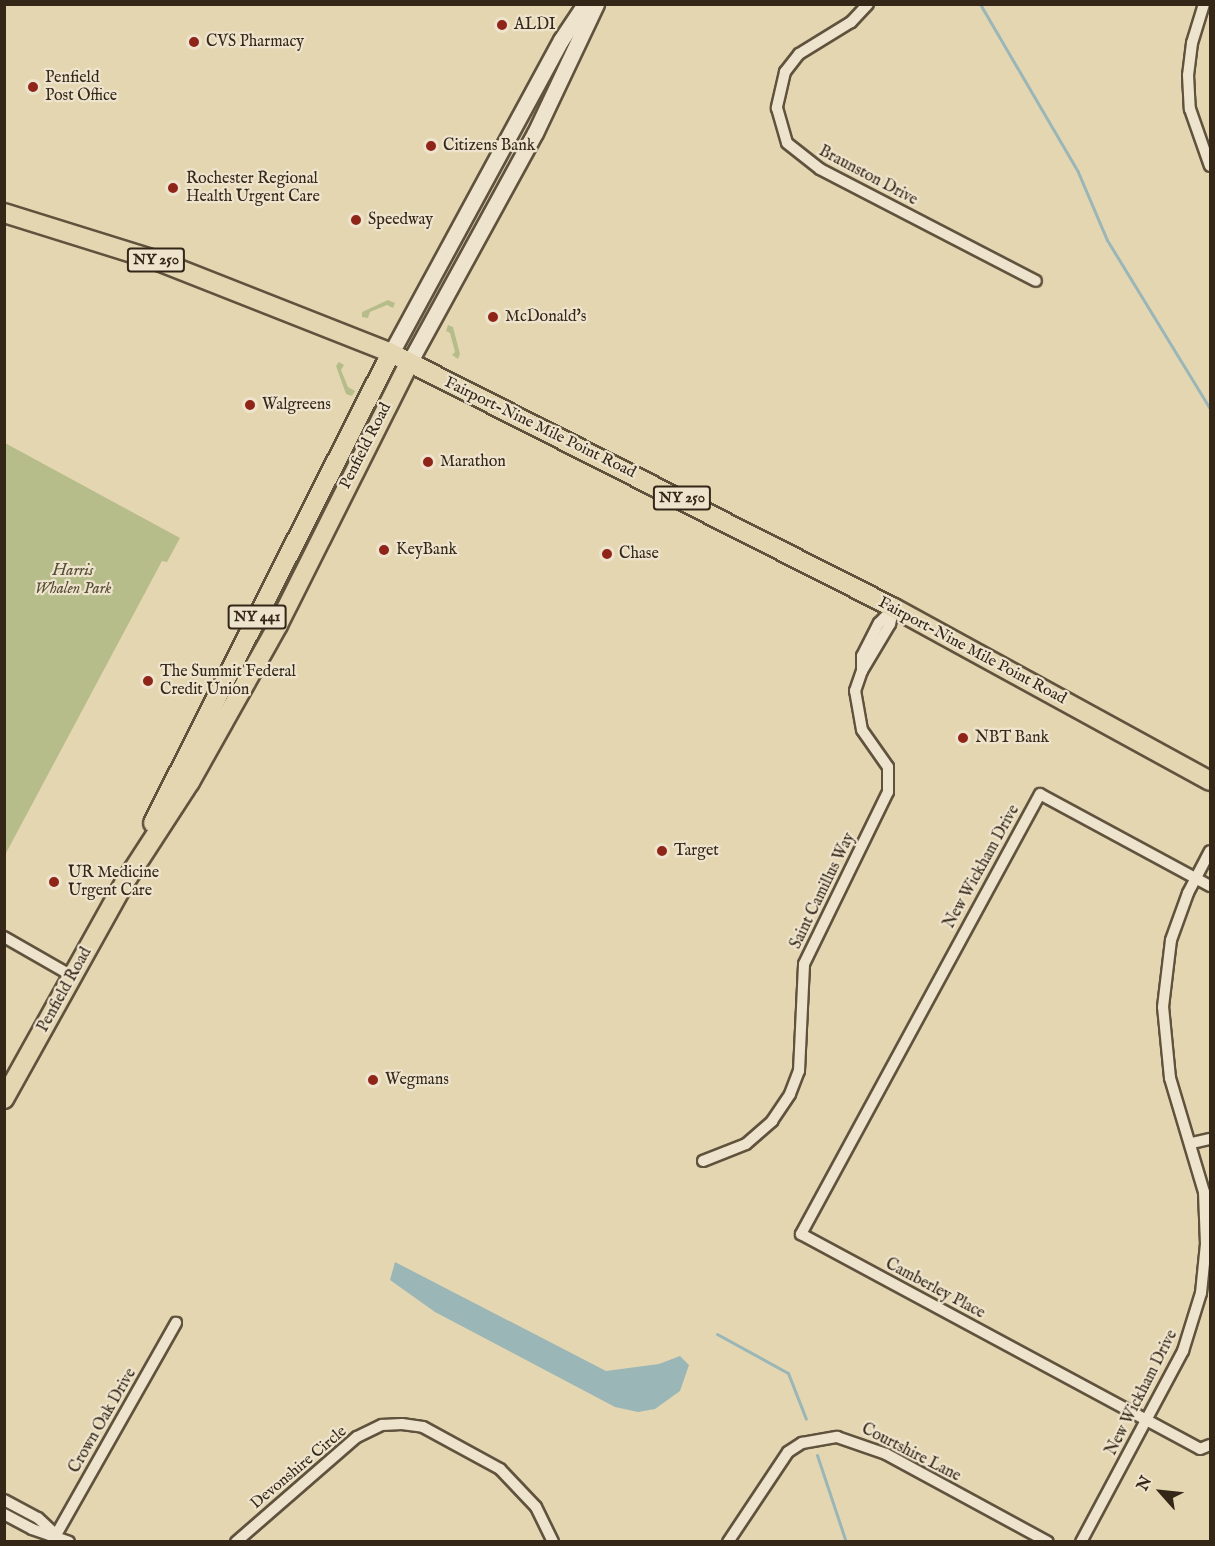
<!DOCTYPE html>
<html>
<head>
<meta charset="utf-8">
<style>
  body { margin:0 }
  #map { position:relative; width:1215px; height:1546px; overflow:hidden; background:#e5d6b2; font-family:"IM FELL English",serif }
  div>[style] { position:absolute }
  .green>* { inset:0; background:#b7bd8a }
  .water>* { inset:0; background:#9ab6b7 }
  .stream>* { height:3px; margin:-1.5px; padding:0 1.5px; transform-origin:1.5px; border-radius:1.5px; background:#9ab6b7 }
  .roads { filter:drop-shadow(2px 0 #60533e) drop-shadow(-2px 0 #60533e) drop-shadow(0 2px #60533e) drop-shadow(0 -2px #60533e) }
  .street>* { height:10px; margin:-5px; padding:0 5px; transform-origin:5px; border-radius:5px; background:#eee4cd }
  .secondary>* { height:15px; margin:-7.5px; padding:0 7.5px; transform-origin:7.5px; border-radius:7.5px; background:#eee4cd }
  .primary>* { height:18px; margin:-9px; padding:0 9px; transform-origin:9px; border-radius:9px; background:#e5d6b2 }
  .dots>* { width:16px; height:16px; translate:-50% -50%; box-sizing:border-box; border:3px solid #eee4cd; border-radius:50% }
  span { translate:-50% -50%; white-space:nowrap; text-align:center; line-height:1.15; -webkit-text-stroke:4.5px #eee4cd; paint-order:stroke }
  .shield-label span { padding:2px 4px; background:#eee4cd; border:2px solid; border-radius:4px; -webkit-text-stroke-width:0 }
  .shield-label { font-size:15px; color:#342718; font-weight:700 }
  .poi-label { font-size:16px; color:#342718 }
  .left { translate:0 -50%; text-align:left }
  .street-label { font-size:16px; color:#342718 }
  .park-label { font-size:16px; color:#554c34; font-style:italic }
  .frame { position:absolute; inset:0; border:6px solid #342718; pointer-events:none }
  .north { position:absolute; left:1131px; top:1462px; width:60px; height:60px; -webkit-text-stroke:4px #eee4cd; paint-order:stroke; rotate:297deg; font-size:16px; font-weight:700; line-height:24px; text-align:center; color:#342718 }
  .north::after { content:''; display:block; margin:auto; width:21px; height:27px; background:#342718; clip-path:polygon(50% 0,100% 100%,50% 72%,0 100%) }
</style>
</head>
<body>
<div id="map">
  <div class="green">
    <div style="clip-path:polygon(388px 300px,395px 303px,393px 308px,387px 305px,370px 312px,368px 318px,362px 317px,362px 312px)"></div>
    <div style="clip-path:polygon(448px 325px,453px 327px,460px 354px,458px 359px,452px 355px,455px 352px,450px 333px,446px 331px)"></div>
    <div style="clip-path:polygon(339px 362px,344px 365px,341px 370px,348px 387px,355px 391px,352px 396px,346px 394px,336px 366px)"></div>
    <div style="clip-path:polygon(5px 443px,180px 538px,167px 562px,162px 561px,5px 855px)"></div>
  </div>
  <div class="water">
    <div style="clip-path:polygon(395px 1262px,606px 1371px,659px 1364px,680px 1356px,689px 1365px,680px 1391px,655px 1409px,638px 1412px,615px 1407px,435px 1312px,390px 1280px)"></div>
  </div>
  <div class="stream">
    <div style="left:980px;top:4px;width:194px;rotate:59.7deg"></div>
    <div style="left:1078px;top:172px;width:74px;rotate:66.9deg"></div>
    <div style="left:1107px;top:240px;width:198px;rotate:58.6deg"></div>
    <div style="left:717px;top:1334px;width:81px;rotate:28.8deg"></div>
    <div style="left:788px;top:1373px;width:49px;rotate:68.6deg"></div>
    <div style="left:817px;top:1455px;width:92px;rotate:71.6deg"></div>
  </div>
  <div class="roads">
    <div class="street">
      <div style="left:868px;top:4px;width:25px;rotate:133deg"></div>
      <div style="left:851px;top:22px;width:61px;rotate:148.4deg"></div>
      <div style="left:799px;top:54px;width:23px;rotate:128deg"></div>
      <div style="left:785px;top:72px;width:37px;rotate:103deg"></div>
      <div style="left:777px;top:108px;width:36px;rotate:74deg"></div>
      <div style="left:787px;top:143px;width:42px;rotate:38.2deg"></div>
      <div style="left:820px;top:169px;width:243px;rotate:27.4deg"></div>
      <div style="left:1204px;top:4px;width:41px;rotate:107.1deg"></div>
      <div style="left:1192px;top:43px;width:32px;rotate:97deg"></div>
      <div style="left:1188px;top:75px;width:34px;rotate:87deg"></div>
      <div style="left:1190px;top:109px;width:60px;rotate:70.7deg"></div>
      <div style="left:862px;top:671px;width:15px;rotate:-90deg"></div>
      <div style="left:862px;top:656px;width:37px;rotate:-63deg"></div>
      <div style="left:879px;top:623px;width:21px;rotate:-45deg"></div>
      <div style="left:1210px;top:886px;width:193px;rotate:-151.6deg"></div>
      <div style="left:1040px;top:794px;width:501px;rotate:118.51deg"></div>
      <div style="left:801px;top:1234px;width:453px;rotate:28.3deg"></div>
      <div style="left:1200px;top:1449px;width:11px;rotate:-22deg"></div>
      <div style="left:4px;top:937px;width:78px;rotate:29.8deg"></div>
      <div style="left:1192px;top:1143px;width:18px;rotate:-13deg"></div>
      <div style="left:703px;top:1161px;width:46px;rotate:-21.6deg"></div>
      <div style="left:746px;top:1144px;width:35px;rotate:-41deg"></div>
      <div style="left:772px;top:1121px;width:32px;rotate:-56deg"></div>
      <div style="left:790px;top:1094px;width:25px;rotate:-69deg"></div>
      <div style="left:799px;top:1071px;width:107px;rotate:-87.3deg"></div>
      <div style="left:804px;top:964px;width:191px;rotate:-64deg"></div>
      <div style="left:888px;top:792px;width:25px;rotate:-90deg"></div>
      <div style="left:888px;top:767px;width:45px;rotate:-125.1deg"></div>
      <div style="left:862px;top:730px;width:40px;rotate:-100deg"></div>
      <div style="left:855px;top:691px;width:21px;rotate:-71deg"></div>
      <div style="left:862px;top:671px;width:55px;rotate:-59.2deg"></div>
      <div style="left:890px;top:624px;width:16px;rotate:-76deg"></div>
      <div style="left:4px;top:1500px;width:38px;rotate:28deg"></div>
      <div style="left:38px;top:1518px;width:23px;rotate:43deg"></div>
      <div style="left:4px;top:1514px;width:32px;rotate:28deg"></div>
      <div style="left:32px;top:1529px;width:39px;rotate:19deg"></div>
      <div style="left:52px;top:1542px;width:252px;rotate:-60.5deg"></div>
      <div style="left:236px;top:1542px;width:160px;rotate:-41deg"></div>
      <div style="left:357px;top:1437px;width:28px;rotate:-26deg"></div>
      <div style="left:382px;top:1425px;width:20px;rotate:-3deg"></div>
      <div style="left:402px;top:1424px;width:21px;rotate:8deg"></div>
      <div style="left:423px;top:1427px;width:88px;rotate:28.6deg"></div>
      <div style="left:500px;top:1469px;width:52px;rotate:46.5deg"></div>
      <div style="left:536px;top:1507px;width:39px;rotate:64deg"></div>
      <div style="left:728px;top:1542px;width:108px;rotate:-56.3deg"></div>
      <div style="left:788px;top:1452px;width:17px;rotate:-33deg"></div>
      <div style="left:802px;top:1443px;width:36px;rotate:-10deg"></div>
      <div style="left:837px;top:1437px;width:52px;rotate:19.1deg"></div>
      <div style="left:886px;top:1454px;width:184px;rotate:28.5deg"></div>
      <div style="left:1081px;top:1542px;width:217px;rotate:-61.9deg"></div>
      <div style="left:1183px;top:1351px;width:61px;rotate:-72.8deg"></div>
      <div style="left:1201px;top:1293px;width:49px;rotate:-84.2deg"></div>
      <div style="left:1206px;top:1244px;width:52px;rotate:-92.2deg"></div>
      <div style="left:1204px;top:1192px;width:119px;rotate:-106.6deg"></div>
      <div style="left:1170px;top:1078px;width:71px;rotate:-95.6deg"></div>
      <div style="left:1163px;top:1007px;width:67px;rotate:-83.2deg"></div>
      <div style="left:1171px;top:940px;width:50px;rotate:-70.1deg"></div>
      <div style="left:1188px;top:893px;width:47px;rotate:-62.4deg"></div>
    </div>
    <div class="secondary">
      <div style="left:391px;top:353px;width:356px;rotate:-61.5deg"></div>
      <div style="left:561px;top:40px;width:43px;rotate:-56.3deg"></div>
      <div style="left:409px;top:363px;width:262px;rotate:-61.3deg"></div>
      <div style="left:535px;top:133px;width:143px;rotate:-64.7deg"></div>
    </div>
    <div class="primary">
      <div style="left:4px;top:213px;width:161px;rotate:17.3deg"></div>
      <div style="left:158px;top:261px;width:251px;rotate:21.5deg"></div>
      <div style="left:391px;top:353px;width:564px;rotate:26.88deg"></div>
      <div style="left:894px;top:608px;width:360px;rotate:28.7deg"></div>
      <div style="left:153px;top:823px;width:527px;rotate:-63.14deg"></div>
      <div style="left:4px;top:1099px;width:248px;rotate:-60.9deg"></div>
      <div style="left:125px;top:882px;width:119px;rotate:-57deg"></div>
      <div style="left:190px;top:782px;width:180px;rotate:-60.7deg"></div>
      <div style="left:278px;top:625px;width:293px;rotate:-63.4deg"></div>
    </div>
  </div>
  <div class="dots">
    <div style="left:502px;top:25px;background:#8f2418"></div>
    <div style="left:194px;top:42px;background:#8f2418"></div>
    <div style="left:33px;top:87px;background:#8f2418"></div>
    <div style="left:431px;top:146px;background:#8f2418"></div>
    <div style="left:173px;top:188px;background:#8f2418"></div>
    <div style="left:356px;top:220px;background:#8f2418"></div>
    <div style="left:493px;top:317px;background:#8f2418"></div>
    <div style="left:250px;top:405px;background:#8f2418"></div>
    <div style="left:428px;top:462px;background:#8f2418"></div>
    <div style="left:384px;top:550px;background:#8f2418"></div>
    <div style="left:607px;top:554px;background:#8f2418"></div>
    <div style="left:148px;top:681px;background:#8f2418"></div>
    <div style="left:963px;top:738px;background:#8f2418"></div>
    <div style="left:662px;top:851px;background:#8f2418"></div>
    <div style="left:54px;top:882px;background:#8f2418"></div>
    <div style="left:373px;top:1080px;background:#8f2418"></div>
  </div>
  <div class="shield-label">
    <span style="left:156px;top:260px">NY 250</span>
    <span style="left:682px;top:498px">NY 250</span>
    <span style="left:257px;top:617px">NY 441</span>
  </div>
  <div class="poi-label">
    <span class="left" style="left:514px;top:25px">ALDI</span>
    <span class="left" style="left:206px;top:42px">CVS Pharmacy</span>
    <span class="left" style="left:45px;top:87px">Penfield<br>Post Office</span>
    <span class="left" style="left:443px;top:146px">Citizens Bank</span>
    <span class="left" style="left:186px;top:188px">Rochester Regional<br>Health Urgent Care</span>
    <span class="left" style="left:368px;top:220px">Speedway</span>
    <span class="left" style="left:505px;top:317px">McDonald's</span>
    <span class="left" style="left:262px;top:405px">Walgreens</span>
    <span class="left" style="left:440px;top:462px">Marathon</span>
    <span class="left" style="left:396px;top:550px">KeyBank</span>
    <span class="left" style="left:619px;top:554px">Chase</span>
    <span class="left" style="left:160px;top:681px">The Summit Federal<br>Credit Union</span>
    <span class="left" style="left:975px;top:738px">NBT Bank</span>
    <span class="left" style="left:674px;top:851px">Target</span>
    <span class="left" style="left:68px;top:882px">UR Medicine<br>Urgent Care</span>
    <span class="left" style="left:385px;top:1080px">Wegmans</span>
  </div>
  <div class="street-label">
    <span style="left:868px;top:176px;rotate:28deg">Braunston Drive</span>
    <span style="left:540px;top:428px;rotate:26deg">Fairport-Nine Mile Point Road</span>
    <span style="left:366px;top:446px;rotate:-63deg">Penfield Road</span>
    <span style="left:972px;top:651px;rotate:28deg">Fairport-Nine Mile Point Road</span>
    <span style="left:982px;top:867px;rotate:-61deg">New Wickham Drive</span>
    <span style="left:823px;top:891px;rotate:-64deg">Saint Camillus Way</span>
    <span style="left:65px;top:990px;rotate:-61deg">Penfield Road</span>
    <span style="left:935px;top:1289px;rotate:28deg">Camberley Place</span>
    <span style="left:1142px;top:1393px;rotate:-63deg">New Wickham Drive</span>
    <span style="left:103px;top:1421px;rotate:-60deg">Crown Oak Drive</span>
    <span style="left:911px;top:1453px;rotate:27deg">Courtshire Lane</span>
    <span style="left:299px;top:1468px;rotate:-40deg">Devonshire Circle</span>
  </div>
  <div class="park-label">
    <span style="left:73px;top:580px">Harris<br>Whalen Park</span>
  </div>
  <div class="frame"></div>
  <div class="north">N</div>
</div>
</body>
</html>
